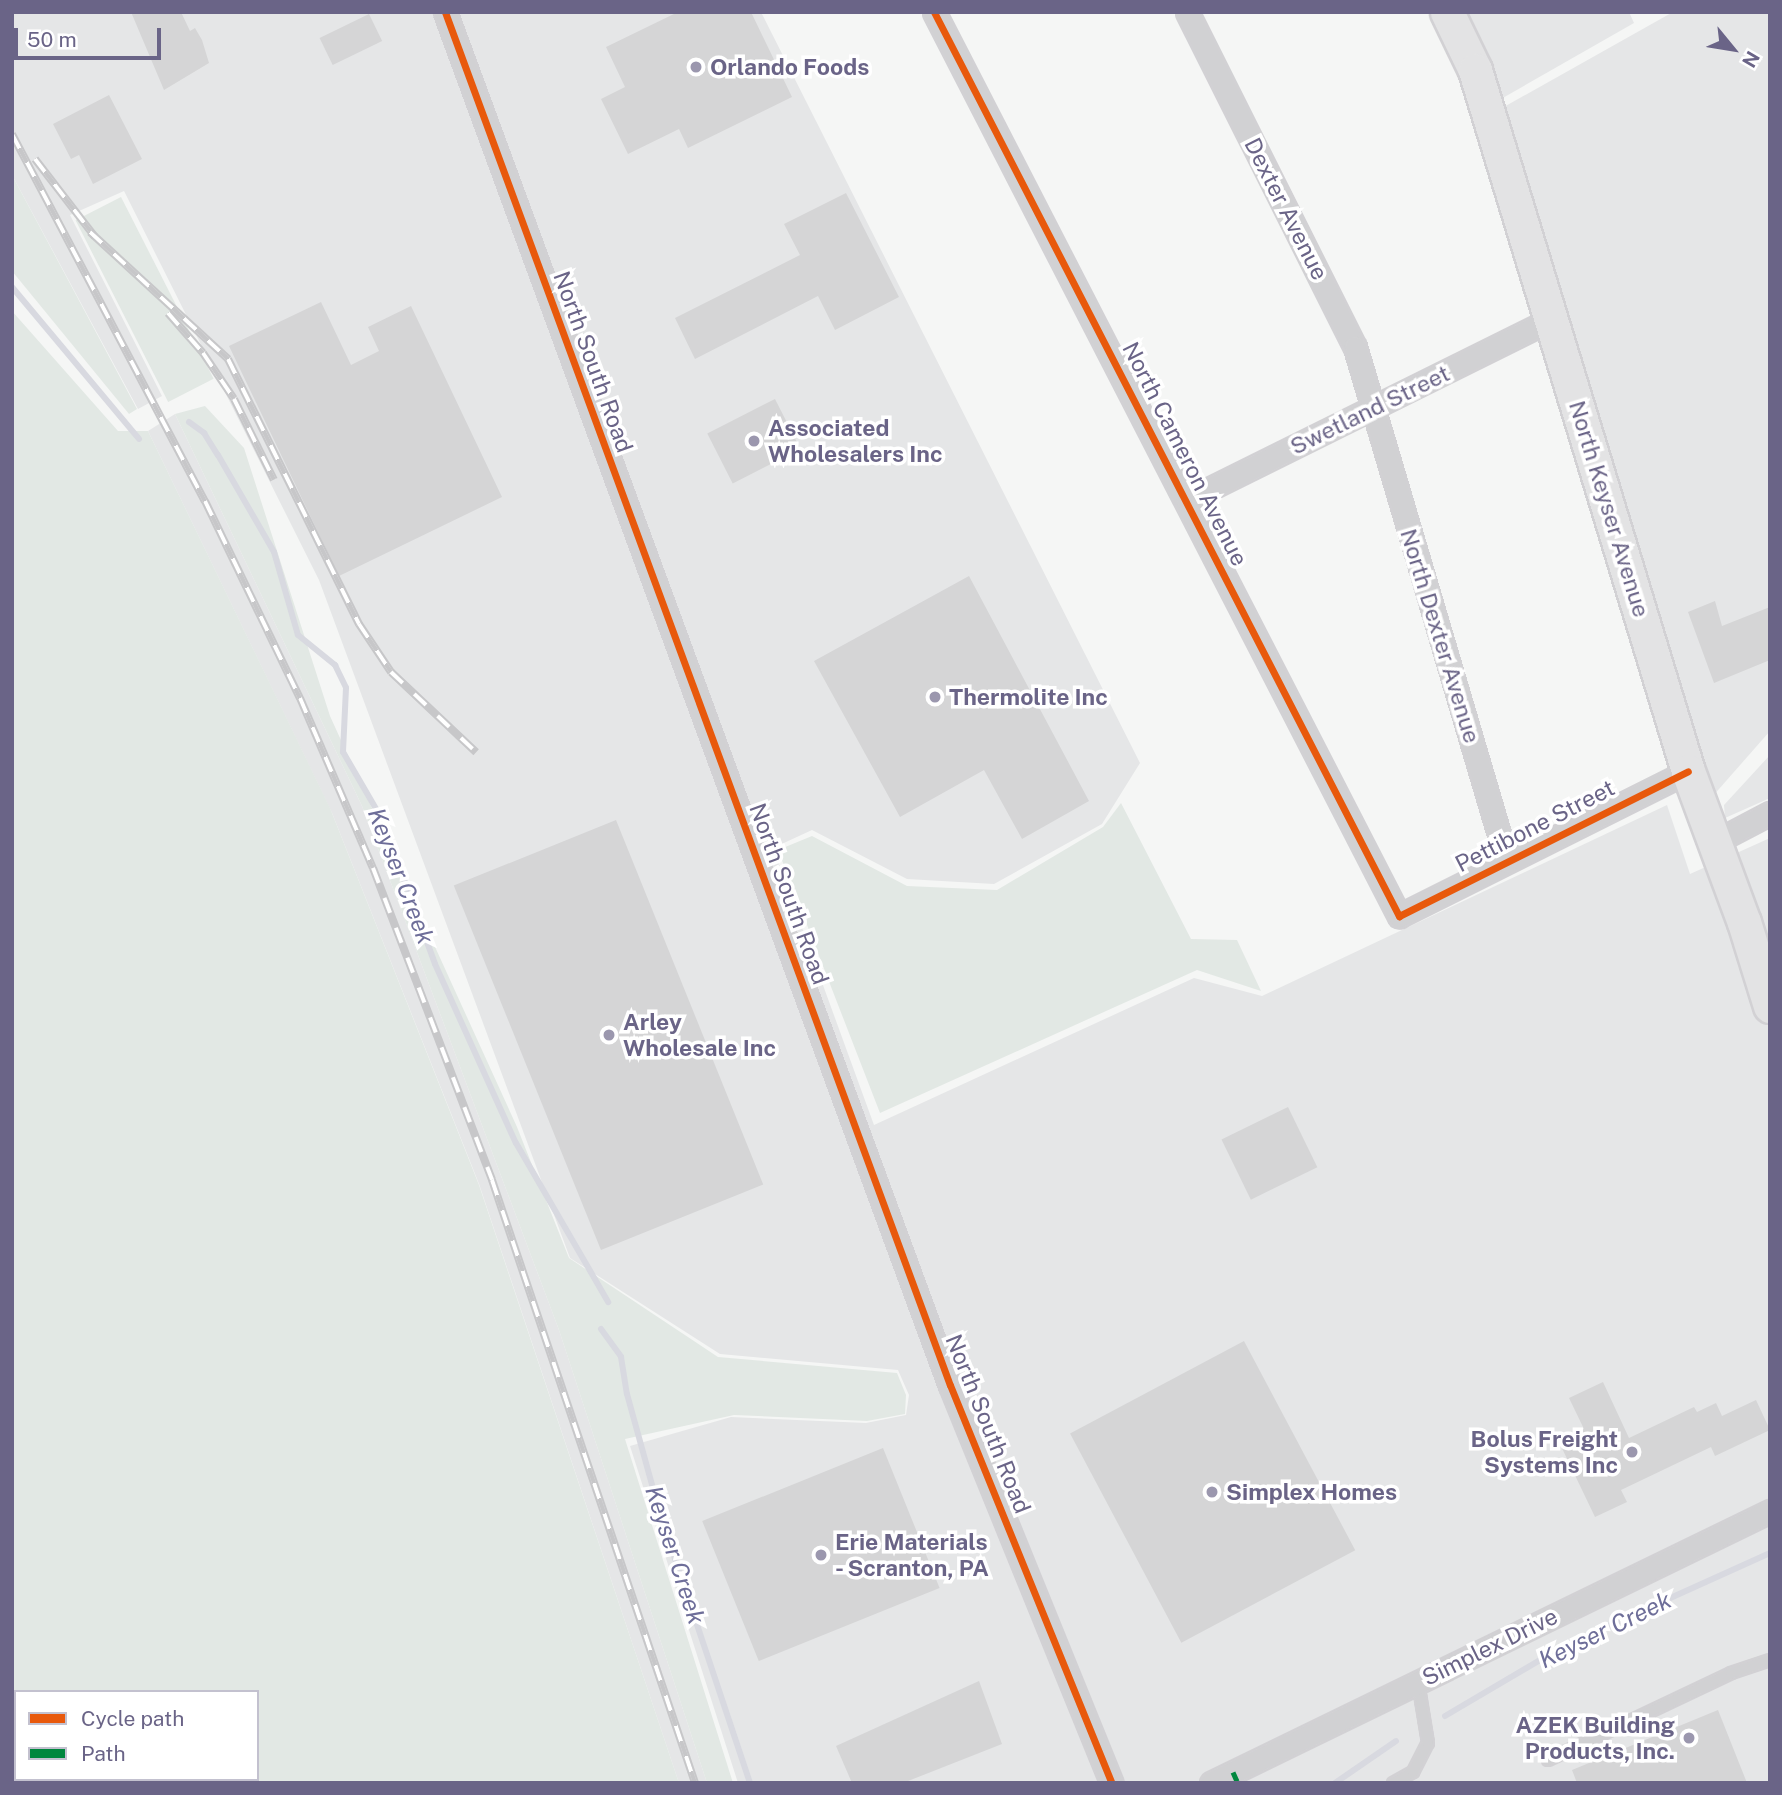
<!DOCTYPE html>
<html>
<head>
<meta charset="utf-8">
<style>
  body { margin:0 }
  #map { position:relative; width:1782px; height:1795px; overflow:hidden; background:#f5f6f5; font-family:"Public Sans",sans-serif }
  div>[style] { position:absolute }
  .built>* { inset:0; background:#e5e6e7 }
  .green>* { inset:0; background:#e2e8e4; transform-origin:0 0 }
  .stream>* { height:6px; margin:-3px; padding:0 3px; transform-origin:3px; border-radius:3px; background:#d8d9e0 }
  .building>* { inset:0; background:#d5d5d6; transform-origin:0 0 }
  .roads { filter:drop-shadow(2px 0 #d2d1d4) drop-shadow(-2px 0 #d2d1d4) drop-shadow(0 2px #d2d1d4) drop-shadow(0 -2px #d2d1d4) }
  .service>* { height:10px; margin:-5px; padding:0 5px; transform-origin:5px; border-radius:5px; background:#d1d1d3 }
  .minor>* { height:21px; margin:-10.5px; padding:0 10.5px; transform-origin:10.5px; border-radius:10.5px; background:#d1d1d3 }
  .primary>* { height:33px; margin:-16.5px; padding:0 16.5px; transform-origin:16.5px; border-radius:16.5px; background:#e3e3e4 }
  .rail>* { height:8px; margin-top:-4px; transform-origin:0; background:repeating-linear-gradient(90deg,#fff 0 16px,#c7c7c9 0 32px); box-sizing:border-box; border-block:2px solid #c7c7c9 }
  .quiet>* { height:5px; margin-top:-2.5px; transform-origin:0; background:repeating-linear-gradient(90deg,#00873e 0 10px,transparent 0 15px) }
  .cycleway>* { height:7px; margin:-3.5px; padding:0 3.5px; transform-origin:3.5px; border-radius:3.5px; background:#e8590c }
  .dots>* { width:19px; height:19px; translate:-50% -50%; box-sizing:border-box; border:4px solid #fff; border-radius:50% }
  span { translate:-50% -50%; white-space:nowrap; text-align:center; line-height:1.15; -webkit-text-stroke:7px #fff; paint-order:stroke }
  .poi-label { font-size:23px; color:#6a6487; font-weight:700 }
  .left { translate:0 -50%; text-align:left }
  .right { translate:-100% -50%; text-align:right }
  .street-label { font-size:23px; color:#6a6487 }
  .water-label { font-size:24px; color:#6e6e99; font-style:italic }
  .frame { position:absolute; inset:0; border:14px solid #6a6487; pointer-events:none }
  .legend { position:absolute; left:14px; top:1690px; width:245px; height:91px; box-sizing:border-box; background:#fff; border:2px solid #c3c1cf; margin:0; padding:9px 12px; list-style:none; font-size:21px; color:#6a6487 }
  .legend li { display:flex; align-items:center; gap:14px; height:35px }
  .legend b { width:35px; border:2px solid #c3c1cf }
  .north { position:absolute; left:1698px; top:14px; width:70px; height:70px; -webkit-text-stroke:5px #fff; paint-order:stroke; rotate:120deg; font-size:19px; font-weight:700; line-height:28px; text-align:center; color:#6a6487 }
  .north::after { content:''; display:block; margin:auto; width:24px; height:32px; background:#6a6487; clip-path:polygon(50% 0,100% 100%,50% 72%,0 100%) }
  .scale { position:absolute; left:14px; top:28px; width:147px; height:32px; box-sizing:border-box; border:4px solid #6a6487; border-top:0; padding-left:9px; font-size:21px; line-height:24px; white-space:nowrap; color:#6a6487; -webkit-text-stroke:5px #fff; paint-order:stroke }
</style>
</head>
<body>
<div id="map">
  <div class="built">
    <div style="clip-path:polygon(12px 12px,761px 12px,1140px 763px,1102px 824px,994px 884px,907px 879px,812px 830px,773px 848px,874px 1125px,1194px 978px,1262px 996px,1667px 805px,1690px 874px,1770px 838px,1770px 1783px,738px 1783px,630px 1446px,731px 1417px,866px 1423px,906px 1415px,909px 1395px,898px 1370px,720px 1354px,570px 1258px,319px 580px,124px 191px,70px 215px,162px 396px,138px 409px,12px 175px)"></div>
    <div style="clip-path:polygon(1464px 12px,1629px 12px,1634px 23px,1501px 99px)"></div>
    <div style="clip-path:polygon(1673px 12px,1770px 12px,1770px 731px,1712px 797px,1502px 108px)"></div>
    <div style="clip-path:polygon(175px 414px,362px 806px,559px 1330px,707px 1783px,679px 1783px,479px 1184px,332px 813px,148px 431px)"></div>
    <div style="clip-path:polygon(1770px 755px,1770px 798px,1725px 818px,1724px 805px)"></div>
  </div>
  <div class="green">
    <div style="clip-path:polygon(12px 175px,137px 409px,129px 414px,12px 271px)"></div>
    <div style="left:121px;top:197px;width:204px;height:51px;rotate:63deg"></div>
    <div style="clip-path:polygon(evenodd,12px 311px,118px 431px,148px 431px,330px 808px,479px 1185px,679px 1783px,12px 1783px,12px 311px,16px 1692px,257px 1692px,257px 1779px,16px 1779px,16px 1692px)"></div>
    <div style="clip-path:polygon(205px 406px,244px 448px,330px 716px,517px 1127px,569px 1258px,718px 1357px,897px 1373px,906px 1395px,905px 1414px,867px 1421px,734px 1415px,625px 1439px,733px 1783px,707px 1783px,559px 1330px,362px 806px,175px 414px)"></div>
    <div style="clip-path:polygon(1121px 803px,1191px 939px,1237px 940px,1261px 991px,1197px 970px,880px 1113px,778px 850px,812px 836px,907px 886px,997px 890px,1103px 827px)"></div>
  </div>
  <div class="stream">
    <div style="left:12px;top:287px;width:198px;rotate:50.1deg"></div>
    <div style="left:189px;top:422px;width:19px;rotate:36deg"></div>
    <div style="left:204px;top:433px;width:26px;rotate:58deg"></div>
    <div style="left:218px;top:455px;width:112px;rotate:60deg"></div>
    <div style="left:274px;top:552px;width:86px;rotate:73.9deg"></div>
    <div style="left:298px;top:635px;width:48px;rotate:39deg"></div>
    <div style="left:335px;top:665px;width:25px;rotate:64deg"></div>
    <div style="left:346px;top:688px;width:64px;rotate:92.7deg"></div>
    <div style="left:343px;top:752px;width:78px;rotate:59.8deg"></div>
    <div style="left:382px;top:819px;width:154px;rotate:69.9deg"></div>
    <div style="left:435px;top:964px;width:196px;rotate:65.7deg"></div>
    <div style="left:516px;top:1143px;width:184px;rotate:59.9deg"></div>
    <div style="left:601px;top:1329px;width:34px;rotate:54deg"></div>
    <div style="left:621px;top:1357px;width:37px;rotate:81deg"></div>
    <div style="left:627px;top:1394px;width:124px;rotate:74.6deg"></div>
    <div style="left:660px;top:1514px;width:284px;rotate:71.5deg"></div>
    <div style="left:1445px;top:1716px;width:138px;rotate:-30.5deg"></div>
    <div style="left:1564px;top:1646px;width:226px;rotate:-24.3deg"></div>
    <div style="left:1335px;top:1783px;width:74px;rotate:-34.5deg"></div>
  </div>
  <div class="building">
    <div style="clip-path:polygon(131px 12px,181px 12px,190px 31px,195px 28px,202px 40px,209px 63px,164px 90px)"></div>
    <div style="clip-path:polygon(678px 12px,751px 12px,792px 97px,688px 148px,679px 129px,628px 154px,601px 99px,625px 87px,606px 47px)"></div>
    <div style="left:369px;top:14px;width:30px;height:55px;rotate:64deg"></div>
    <div style="clip-path:polygon(109px 95px,142px 159px,93px 184px,79px 155px,71px 159px,53px 124px)"></div>
    <div style="clip-path:polygon(846px 193px,899px 297px,835px 330px,818px 296px,695px 359px,675px 318px,800px 255px,784px 224px)"></div>
    <div style="clip-path:polygon(321px 302px,351px 365px,379px 351px,368px 327px,411px 306px,502px 497px,339px 576px,229px 346px)"></div>
    <div style="left:775px;top:399px;width:56px;height:76px;rotate:63deg"></div>
    <div style="clip-path:polygon(969px 576px,1089px 801px,1022px 839px,984px 770px,900px 817px,814px 661px)"></div>
    <div style="clip-path:polygon(1715px 601px,1722px 626px,1770px 607px,1770px 660px,1714px 683px,1688px 612px)"></div>
    <div style="left:616px;top:820px;width:393px;height:175px;rotate:68deg"></div>
    <div style="left:1288px;top:1107px;width:67px;height:74px;rotate:64deg"></div>
    <div style="left:1244px;top:1341px;width:237px;height:197px;rotate:62deg"></div>
    <div style="clip-path:polygon(1603px 1382px,1629px 1438px,1694px 1407px,1697px 1412px,1716px 1403px,1722px 1416px,1756px 1400px,1770px 1430px,1715px 1456px,1711px 1447px,1621px 1490px,1627px 1502px,1595px 1517px,1559px 1442px,1584px 1429px,1569px 1398px)"></div>
    <div style="left:883px;top:1448px;width:151px;height:195px;rotate:68deg"></div>
    <div style="clip-path:polygon(979px 1681px,1002px 1744px,903px 1783px,852px 1783px,836px 1746px)"></div>
    <div style="clip-path:polygon(1718px 1710px,1747px 1783px,1577px 1783px,1572px 1770px)"></div>
  </div>
  <div class="roads">
    <div class="service">
      <div style="left:1548px;top:1760px;width:203px;rotate:-25.4deg"></div>
      <div style="left:1731px;top:1673px;width:41px;rotate:-18.4deg"></div>
      <div style="left:1393px;top:1783px;width:23px;rotate:-29deg"></div>
      <div style="left:1413px;top:1772px;width:33px;rotate:-63deg"></div>
      <div style="left:1428px;top:1743px;width:62px;rotate:-99.3deg"></div>
    </div>
    <div class="minor">
      <div style="left:445px;top:12px;width:1463px;rotate:69.81deg"></div>
      <div style="left:950px;top:1385px;width:430px;rotate:67.9deg"></div>
      <div style="left:934px;top:12px;width:1017px;rotate:62.78deg"></div>
      <div style="left:1399px;top:916px;width:323px;rotate:-26.6deg"></div>
      <div style="left:1187px;top:12px;width:375px;rotate:63.4deg"></div>
      <div style="left:1355px;top:347px;width:536px;rotate:73.53deg"></div>
      <div style="left:1187px;top:500px;width:407px;rotate:-26.4deg"></div>
      <div style="left:1711px;top:844px;width:67px;rotate:-27.7deg"></div>
      <div style="left:1211px;top:1783px;width:622px;rotate:-25.95deg"></div>
    </div>
    <div class="primary">
      <div style="left:1447px;top:12px;width:64px;rotate:64.2deg"></div>
      <div style="left:1475px;top:70px;width:733px;rotate:73.1deg"></div>
      <div style="left:1688px;top:771px;width:161px;rotate:69.7deg"></div>
      <div style="left:1744px;top:922px;width:88px;rotate:72.8deg"></div>
    </div>
  </div>
  <div class="rail">
    <div style="left:12px;top:134px;width:415px;rotate:62.3deg"></div>
    <div style="left:205px;top:501px;width:219px;rotate:64.3deg"></div>
    <div style="left:300px;top:698px;width:185px;rotate:66.8deg"></div>
    <div style="left:373px;top:868px;width:334px;rotate:69.1deg"></div>
    <div style="left:492px;top:1180px;width:636px;rotate:71.39deg"></div>
    <div style="left:35px;top:159px;width:98px;rotate:52.4deg"></div>
    <div style="left:90px;top:232px;width:188px;rotate:42.6deg"></div>
    <div style="left:228px;top:359px;width:296px;rotate:63.7deg"></div>
    <div style="left:359px;top:624px;width:58px;rotate:56.3deg"></div>
    <div style="left:391px;top:672px;width:117px;rotate:43.3deg"></div>
    <div style="left:168px;top:313px;width:53px;rotate:48.8deg"></div>
    <div style="left:203px;top:353px;width:55px;rotate:56deg"></div>
    <div style="left:234px;top:399px;width:90px;rotate:63.7deg"></div>
  </div>
  <div class="quiet">
    <div style="left:1233px;top:1772px;width:10px;rotate:66deg"></div>
  </div>
  <div class="cycleway">
    <div style="left:445px;top:12px;width:1463px;rotate:69.81deg"></div>
    <div style="left:950px;top:1385px;width:430px;rotate:67.9deg"></div>
    <div style="left:934px;top:12px;width:1017px;rotate:62.78deg"></div>
    <div style="left:1399px;top:916px;width:323px;rotate:-26.6deg"></div>
  </div>
  <div class="dots">
    <div style="left:696px;top:67px;background:#9b97ae"></div>
    <div style="left:754px;top:441px;background:#9b97ae"></div>
    <div style="left:935px;top:697px;background:#9b97ae"></div>
    <div style="left:609px;top:1035px;background:#9b97ae"></div>
    <div style="left:1632px;top:1452px;background:#9b97ae"></div>
    <div style="left:1212px;top:1492px;background:#9b97ae"></div>
    <div style="left:821px;top:1555px;background:#9b97ae"></div>
    <div style="left:1689px;top:1738px;background:#9b97ae"></div>
  </div>
  <div class="poi-label">
    <span class="left" style="left:710px;top:67px">Orlando Foods</span>
    <span class="left" style="left:768px;top:441px">Associated<br>Wholesalers Inc</span>
    <span class="left" style="left:949px;top:697px">Thermolite Inc</span>
    <span class="left" style="left:623px;top:1035px">Arley<br>Wholesale Inc</span>
    <span class="right" style="left:1618px;top:1452px">Bolus Freight<br>Systems Inc</span>
    <span class="left" style="left:1226px;top:1492px">Simplex Homes</span>
    <span class="left" style="left:835px;top:1555px">Erie Materials<br>- Scranton, PA</span>
    <span class="right" style="left:1675px;top:1738px">AZEK Building<br>Products, Inc.</span>
  </div>
  <div class="street-label">
    <span style="left:1286px;top:209px;rotate:63deg">Dexter Avenue</span>
    <span style="left:593px;top:362px;rotate:70deg">North South Road</span>
    <span style="left:1370px;top:410px;rotate:-26deg">Swetland Street</span>
    <span style="left:1185px;top:454px;rotate:63deg">North Cameron Avenue</span>
    <span style="left:1609px;top:509px;rotate:73deg">North Keyser Avenue</span>
    <span style="left:1440px;top:636px;rotate:73deg">North Dexter Avenue</span>
    <span style="left:1535px;top:826px;rotate:-27deg">Pettibone Street</span>
    <span style="left:789px;top:894px;rotate:70deg">North South Road</span>
    <span style="left:988px;top:1424px;rotate:68deg">North South Road</span>
    <span style="left:1490px;top:1647px;rotate:-26deg">Simplex Drive</span>
  </div>
  <div class="water-label">
    <span style="left:401px;top:876px;rotate:69deg">Keyser Creek</span>
    <span style="left:675px;top:1555px;rotate:72deg">Keyser Creek</span>
    <span style="left:1605px;top:1630px;rotate:-26deg">Keyser Creek</span>
  </div>
  <div class="frame"></div>
  <ul class="legend">
  <li><b style="height:9px;background:#e8590c"></b>Cycle path</li>
  <li><b style="height:9px;background:#00873e"></b>Path</li>
  </ul>
  <div class="north">N</div>
  <div class="scale">50 m</div>
</div>
</body>
</html>
